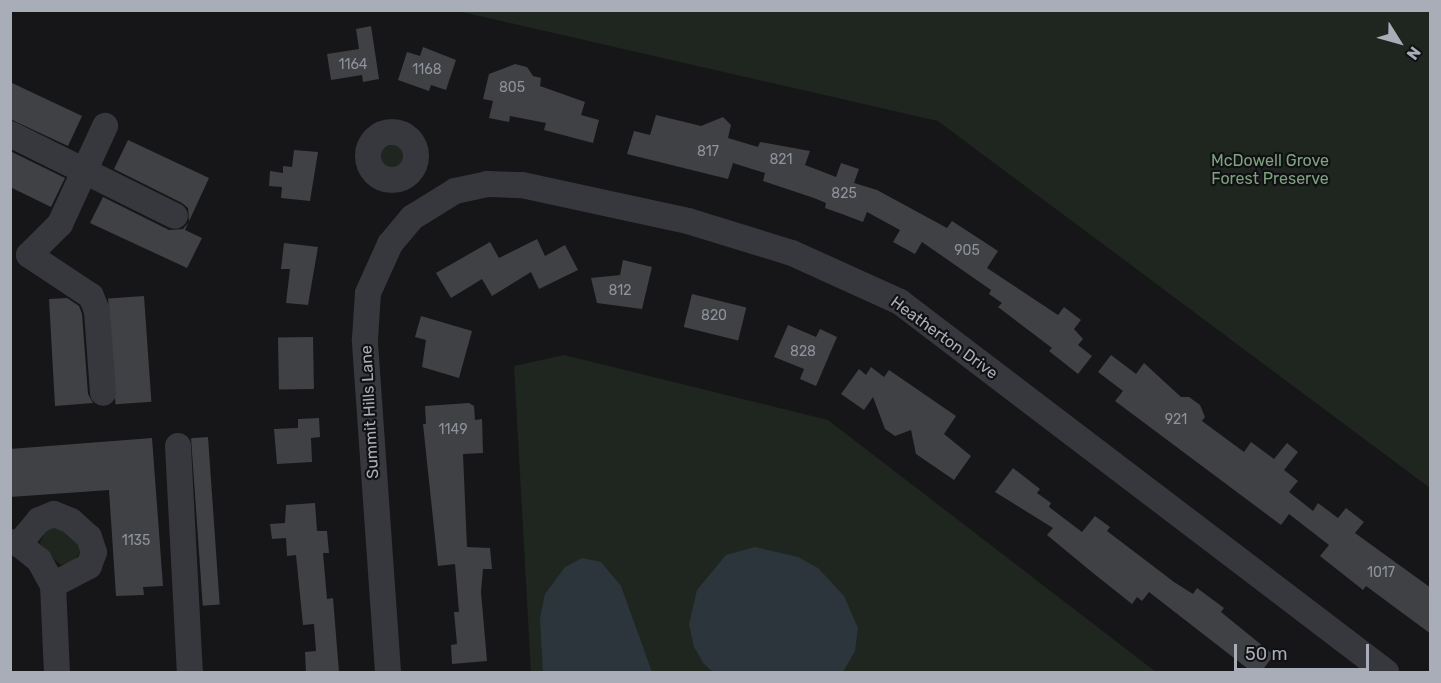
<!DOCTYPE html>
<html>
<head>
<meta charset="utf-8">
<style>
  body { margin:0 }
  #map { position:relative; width:1441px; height:683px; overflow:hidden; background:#161618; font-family:Rubik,sans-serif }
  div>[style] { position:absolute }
  .green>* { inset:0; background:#1e261f }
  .round { border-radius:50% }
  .water>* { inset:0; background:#2c353c }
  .building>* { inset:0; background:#404145; transform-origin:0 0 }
  .minor>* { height:26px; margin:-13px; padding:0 13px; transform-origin:13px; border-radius:13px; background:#37383d }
  .minor>.ring { margin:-13px; padding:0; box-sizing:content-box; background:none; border:26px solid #37383d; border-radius:50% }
  span { translate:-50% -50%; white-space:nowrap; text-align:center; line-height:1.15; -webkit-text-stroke:4.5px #111113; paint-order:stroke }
  .number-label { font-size:14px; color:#8e929b }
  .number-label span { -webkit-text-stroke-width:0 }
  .park-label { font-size:16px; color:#7fa381 }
  .street-label { font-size:16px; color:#a8adb8 }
  .frame { position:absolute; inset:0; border:12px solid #a8adb8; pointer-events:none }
  .north { position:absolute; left:1369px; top:12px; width:60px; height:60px; -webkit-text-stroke:4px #111113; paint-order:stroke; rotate:127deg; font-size:16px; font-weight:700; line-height:24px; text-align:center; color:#a8adb8 }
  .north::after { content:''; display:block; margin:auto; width:21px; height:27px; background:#a8adb8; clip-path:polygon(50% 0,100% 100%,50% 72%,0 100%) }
  .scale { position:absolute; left:1234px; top:644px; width:135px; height:27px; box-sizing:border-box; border:3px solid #a8adb8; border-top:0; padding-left:8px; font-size:18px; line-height:21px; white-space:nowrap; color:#a8adb8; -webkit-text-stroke:4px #111113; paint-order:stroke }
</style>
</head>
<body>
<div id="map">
  <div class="green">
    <div style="clip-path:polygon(458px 11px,1430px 11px,1430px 488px,938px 121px)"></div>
    <div class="round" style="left:380px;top:145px;width:26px;height:26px"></div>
    <div style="clip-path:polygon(564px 355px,828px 420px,1156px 672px,531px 672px,514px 366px)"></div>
    <div style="clip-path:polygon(49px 526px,71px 531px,81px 550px,74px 562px,61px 565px,43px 550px,40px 542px)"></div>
  </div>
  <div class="water">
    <div style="clip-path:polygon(755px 547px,798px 557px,818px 568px,844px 596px,858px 628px,855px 651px,843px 672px,713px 672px,704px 664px,694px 647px,689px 624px,697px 590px,726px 555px)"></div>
    <div style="clip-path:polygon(582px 558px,601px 562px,621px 586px,652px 672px,543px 672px,540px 619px,545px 594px,565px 567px)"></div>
  </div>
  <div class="building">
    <div style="clip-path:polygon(371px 26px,379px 79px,363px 82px,362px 75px,331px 80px,327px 54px,359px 49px,356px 29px)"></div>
    <div style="clip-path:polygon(423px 47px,456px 60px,446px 90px,431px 85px,429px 91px,398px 80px,407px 52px,420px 56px)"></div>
    <div style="clip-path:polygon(515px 64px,527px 67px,533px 76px,541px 78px,540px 86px,585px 102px,581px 115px,599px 120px,593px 143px,544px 130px,546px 123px,510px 116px,509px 122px,489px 118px,493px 101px,483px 99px,489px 74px)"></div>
    <div style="clip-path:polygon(10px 82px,82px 116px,68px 146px,10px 119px)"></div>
    <div style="clip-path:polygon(656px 115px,701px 126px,723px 117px,731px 125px,728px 138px,758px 147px,760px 142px,810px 151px,805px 165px,836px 177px,841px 163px,859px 169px,854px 183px,877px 190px,947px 228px,952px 221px,998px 251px,987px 268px,1058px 315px,1064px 307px,1081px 320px,1074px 329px,1083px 339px,1078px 345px,1092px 356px,1078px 374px,1049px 351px,1052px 348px,998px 307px,1002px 303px,989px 294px,991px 290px,922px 242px,915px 254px,893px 242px,900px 230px,867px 212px,863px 222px,842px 214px,825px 208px,826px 203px,814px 198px,763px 181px,765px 173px,733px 163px,728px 179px,627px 154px,634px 131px,650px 135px)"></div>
    <div style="clip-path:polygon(128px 140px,209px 178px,185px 230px,202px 238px,187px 268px,90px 223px,103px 197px,169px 230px,183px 229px,189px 222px,188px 208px,182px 203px,114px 169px)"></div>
    <div style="clip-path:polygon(294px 150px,318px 152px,310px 201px,281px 198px,282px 187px,269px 186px,270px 171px,283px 173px,283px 166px,292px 167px)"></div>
    <div style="clip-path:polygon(10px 151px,65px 178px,51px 207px,10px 187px)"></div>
    <div style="clip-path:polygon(537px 239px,545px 256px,565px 245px,578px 270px,539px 289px,531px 272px,492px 296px,482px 279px,451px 298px,436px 273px,490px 242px,499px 258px)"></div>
    <div style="clip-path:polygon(284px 243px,318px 247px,308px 305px,286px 303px,290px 269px,281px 269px)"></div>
    <div style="clip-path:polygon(623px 260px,652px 267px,642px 309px,597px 303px,591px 278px,620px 275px)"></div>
    <div style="left:692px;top:294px;width:56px;height:34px;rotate:14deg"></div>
    <div style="left:144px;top:296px;width:106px;height:36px;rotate:86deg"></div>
    <div style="clip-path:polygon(67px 298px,79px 306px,82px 314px,88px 394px,93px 403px,55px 406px,49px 299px)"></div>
    <div style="clip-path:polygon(421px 316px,472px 331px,459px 378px,422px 367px,426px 340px,415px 337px)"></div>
    <div style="clip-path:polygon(788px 325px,816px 337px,820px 329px,837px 337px,816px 386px,800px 379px,804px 369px,774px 357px)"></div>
    <div style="left:313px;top:337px;width:52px;height:35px;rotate:89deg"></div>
    <div style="clip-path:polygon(1111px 355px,1136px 374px,1144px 363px,1181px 397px,1189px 397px,1200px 405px,1205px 417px,1202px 421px,1244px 452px,1251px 442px,1274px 459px,1287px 443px,1298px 452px,1284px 470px,1298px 481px,1289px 492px,1313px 511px,1318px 503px,1338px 518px,1346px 508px,1364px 522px,1355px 533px,1431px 588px,1431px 634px,1366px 586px,1363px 590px,1320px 556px,1329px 545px,1289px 514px,1281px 525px,1115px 401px,1123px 391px,1098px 372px)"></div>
    <div style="clip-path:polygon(871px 367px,884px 377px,889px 370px,956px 416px,944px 434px,971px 456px,954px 480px,916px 454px,911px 430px,895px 436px,885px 429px,873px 397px,864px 410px,841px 394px,859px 369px,866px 375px)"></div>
    <div style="clip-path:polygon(469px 403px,474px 406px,475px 420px,482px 419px,483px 453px,463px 454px,467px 547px,490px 548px,492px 569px,483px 569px,481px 592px,487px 661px,452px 664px,451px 645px,457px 644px,454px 612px,459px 612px,455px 564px,438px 566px,423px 424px,426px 424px,425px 406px)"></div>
    <div style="clip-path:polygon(319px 418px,320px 437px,311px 438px,312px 462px,277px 464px,274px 429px,298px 428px,298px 419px)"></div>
    <div style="left:208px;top:437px;width:168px;height:17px;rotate:86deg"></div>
    <div style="clip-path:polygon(152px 438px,163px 586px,143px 587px,144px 595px,116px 596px,109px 490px,10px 497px,10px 449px)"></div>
    <div style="clip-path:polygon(1013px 468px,1040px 489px,1037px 493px,1051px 503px,1049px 507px,1082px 532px,1095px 516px,1110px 527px,1107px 531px,1174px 582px,1193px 594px,1197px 588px,1224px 608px,1221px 612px,1274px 655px,1261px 672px,1252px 672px,1149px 592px,1142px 601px,1137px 597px,1132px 604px,1093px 573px,1047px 535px,1053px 528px,995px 492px)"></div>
    <div style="clip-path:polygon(315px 503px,317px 531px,327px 531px,329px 553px,323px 553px,327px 599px,333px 598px,339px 672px,306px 672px,305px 652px,316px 651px,314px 624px,303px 625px,296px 555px,287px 556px,286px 538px,272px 539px,270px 524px,285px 523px,286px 505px)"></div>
  </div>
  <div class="minor">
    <div class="ring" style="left:368px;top:132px;width:22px;height:22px"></div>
    <div style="left:10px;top:134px;width:184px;rotate:26.4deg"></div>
    <div style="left:29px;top:255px;width:74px;rotate:33.5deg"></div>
    <div style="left:91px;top:296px;width:16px;rotate:68deg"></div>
    <div style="left:97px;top:311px;width:82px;rotate:85.8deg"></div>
    <div style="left:29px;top:255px;width:44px;rotate:-45deg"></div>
    <div style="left:60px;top:224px;width:108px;rotate:-65.3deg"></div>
    <div style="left:178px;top:446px;width:226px;rotate:87deg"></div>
    <div style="left:10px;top:542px;width:9px;rotate:13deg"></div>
    <div style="left:19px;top:544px;width:26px;rotate:39deg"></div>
    <div style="left:39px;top:560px;width:29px;rotate:61deg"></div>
    <div style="left:53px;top:585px;width:87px;rotate:87.4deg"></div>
    <div style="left:19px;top:544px;width:31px;rotate:-50deg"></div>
    <div style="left:39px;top:520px;width:16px;rotate:-22deg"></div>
    <div style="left:54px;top:514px;width:18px;rotate:22deg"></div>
    <div style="left:71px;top:521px;width:24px;rotate:42deg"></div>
    <div style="left:89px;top:537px;width:16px;rotate:72deg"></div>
    <div style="left:94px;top:552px;width:15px;rotate:110deg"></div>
    <div style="left:89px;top:566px;width:41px;rotate:152.2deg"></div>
    <div style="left:388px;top:672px;width:334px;rotate:-94deg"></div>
    <div style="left:365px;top:339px;width:46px;rotate:-86.3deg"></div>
    <div style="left:368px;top:293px;width:54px;rotate:-65.8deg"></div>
    <div style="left:390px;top:244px;width:35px;rotate:-50deg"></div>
    <div style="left:413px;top:217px;width:49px;rotate:-31.8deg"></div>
    <div style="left:455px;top:191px;width:33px;rotate:-12deg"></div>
    <div style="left:487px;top:184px;width:35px;rotate:2deg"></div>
    <div style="left:522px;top:185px;width:170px;rotate:12.2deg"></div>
    <div style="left:688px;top:221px;width:109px;rotate:17.1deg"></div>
    <div style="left:792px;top:253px;width:119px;rotate:24.4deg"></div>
    <div style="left:900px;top:302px;width:611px;rotate:37.28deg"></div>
  </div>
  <div class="number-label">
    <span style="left:353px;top:65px">1164</span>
    <span style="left:427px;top:70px">1168</span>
    <span style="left:512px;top:88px">805</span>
    <span style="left:708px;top:152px">817</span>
    <span style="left:781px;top:160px">821</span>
    <span style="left:844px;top:194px">825</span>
    <span style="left:967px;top:251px">905</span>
    <span style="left:620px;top:291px">812</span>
    <span style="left:714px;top:316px">820</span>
    <span style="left:803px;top:352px">828</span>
    <span style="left:1176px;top:420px">921</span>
    <span style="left:453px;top:430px">1149</span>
    <span style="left:136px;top:541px">1135</span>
    <span style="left:1381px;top:573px">1017</span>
  </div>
  <div class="park-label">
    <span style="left:1270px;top:170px">McDowell Grove<br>Forest Preserve</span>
  </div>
  <div class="street-label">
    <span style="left:944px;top:338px;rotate:36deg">Heatherton Drive</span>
    <span style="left:370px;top:412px;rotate:-93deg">Summit Hills Lane</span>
  </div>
  <div class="frame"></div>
  <div class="north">N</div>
  <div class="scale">50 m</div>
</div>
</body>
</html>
